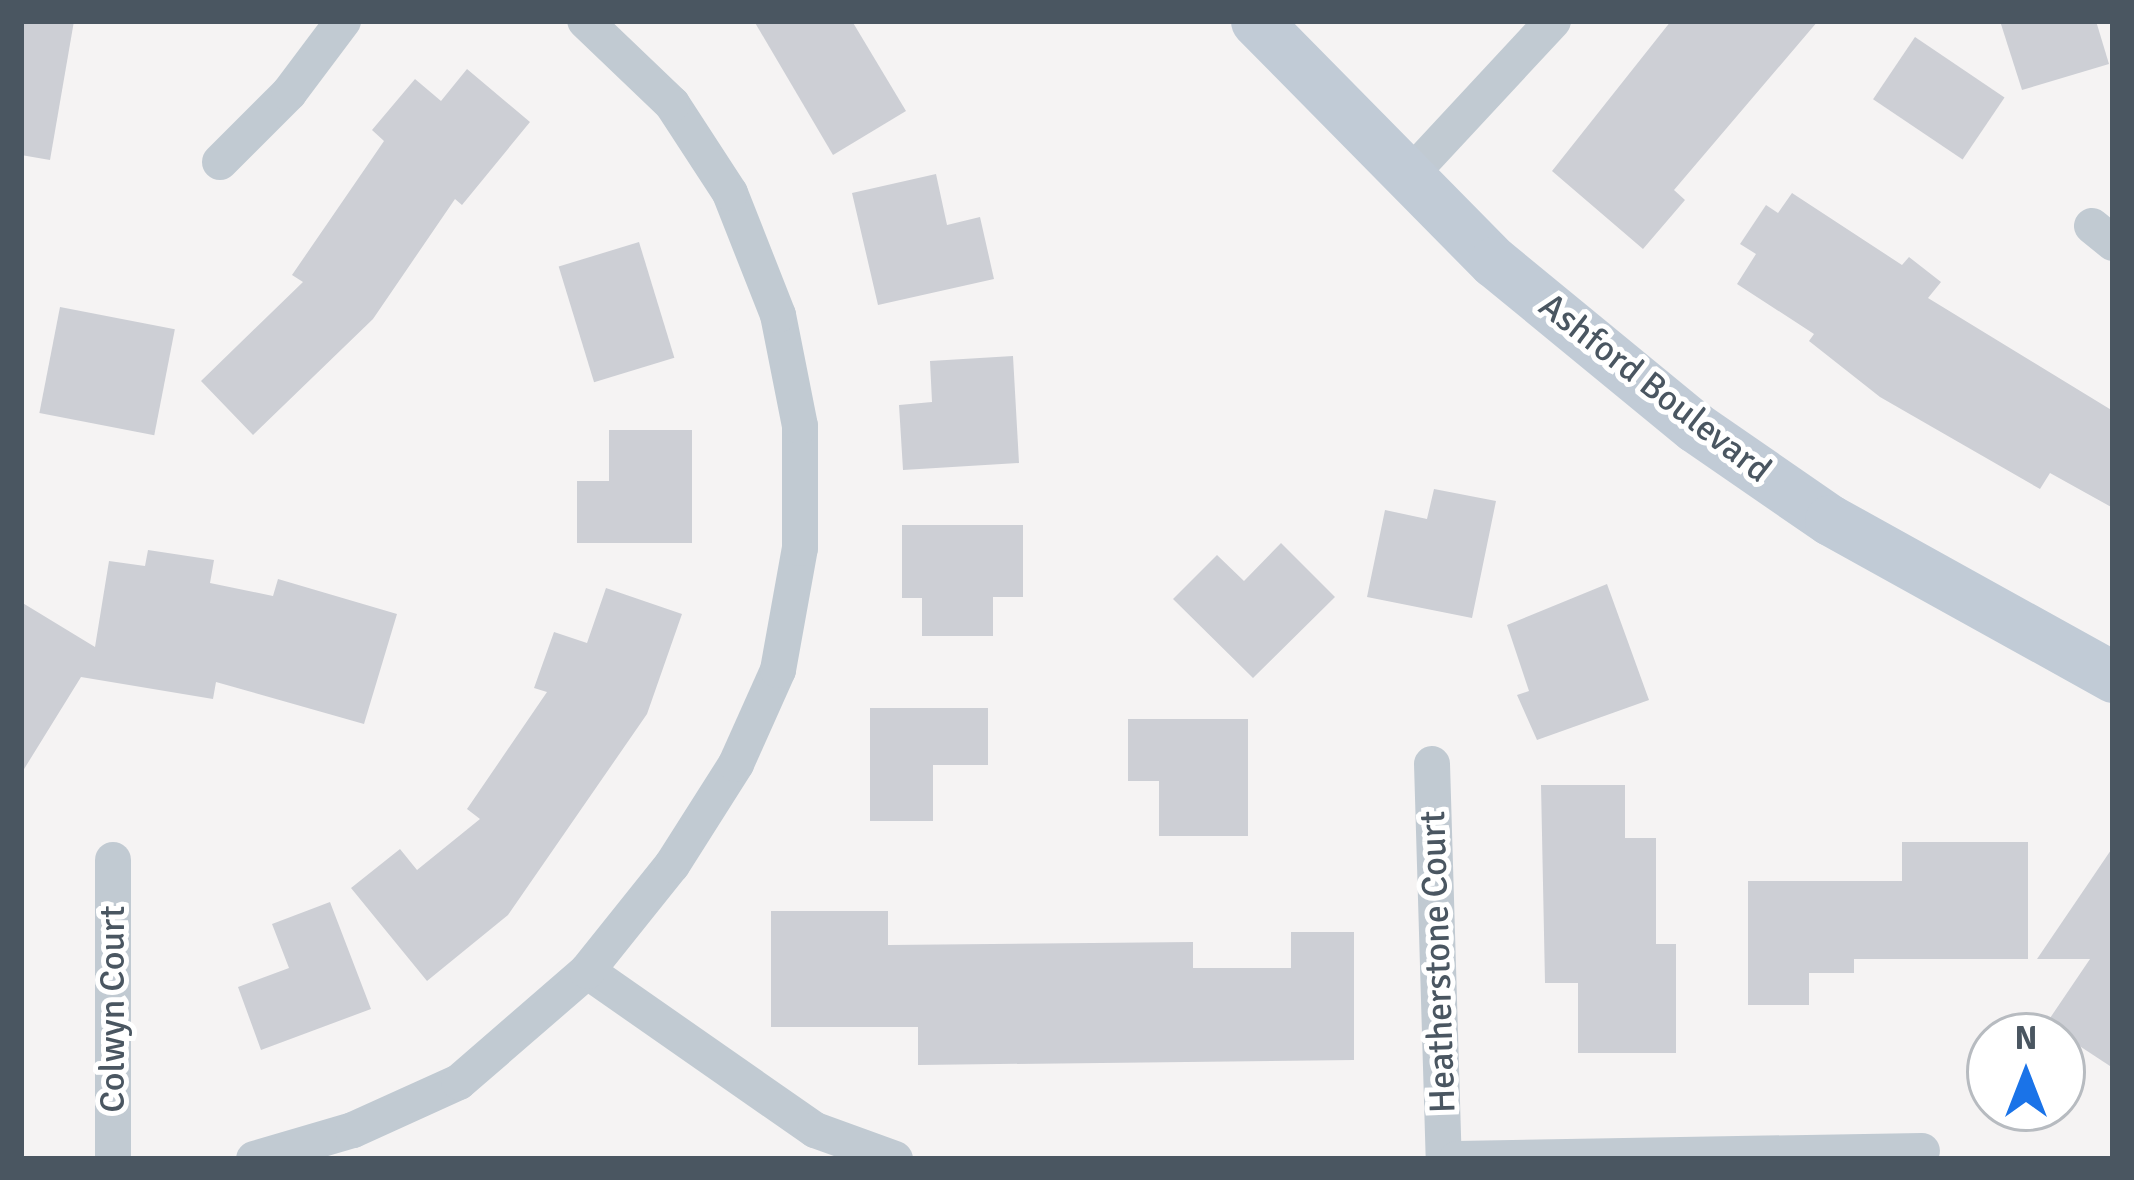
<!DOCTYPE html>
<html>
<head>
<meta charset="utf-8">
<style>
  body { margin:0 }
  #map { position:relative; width:2134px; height:1180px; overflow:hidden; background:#f5f3f3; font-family:Signika,sans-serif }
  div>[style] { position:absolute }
  .building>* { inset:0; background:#cdcfd5; transform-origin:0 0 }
  .street>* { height:36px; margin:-18px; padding:0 18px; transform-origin:18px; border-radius:18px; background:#c1cad2 }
  .secondary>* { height:51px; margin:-25.5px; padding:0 25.5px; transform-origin:25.5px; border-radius:25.5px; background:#c1cbd6 }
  span { translate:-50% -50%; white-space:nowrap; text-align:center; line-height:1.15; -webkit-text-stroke:10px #fff; paint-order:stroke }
  .street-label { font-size:36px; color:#4a5661 }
  .frame { position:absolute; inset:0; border:24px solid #4a5661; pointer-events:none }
  .north { position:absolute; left:1966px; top:1012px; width:120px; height:120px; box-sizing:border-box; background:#fff; border:3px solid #b7bbc0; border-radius:50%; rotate:0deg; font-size:33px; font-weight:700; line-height:48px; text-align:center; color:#4a5661 }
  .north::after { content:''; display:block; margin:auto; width:42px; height:54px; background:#1a73e8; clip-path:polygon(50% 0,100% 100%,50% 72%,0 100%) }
</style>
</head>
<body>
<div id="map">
  <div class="building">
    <div style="clip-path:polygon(21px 21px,74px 21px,50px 160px,21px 155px)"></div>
    <div style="clip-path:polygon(754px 21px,852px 21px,906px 111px,833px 155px)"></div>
    <div style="clip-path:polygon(1671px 21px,1818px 21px,1674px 190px,1685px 200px,1643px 249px,1552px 171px)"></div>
    <div style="clip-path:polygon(2000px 21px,2096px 21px,2109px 64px,2022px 90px)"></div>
    <div style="left:1915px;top:37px;width:108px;height:75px;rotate:34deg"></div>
    <div style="clip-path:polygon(467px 69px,530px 122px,462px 205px,455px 199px,373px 319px,253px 435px,201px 381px,303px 282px,292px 275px,384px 141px,372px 130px,415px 79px,441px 101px)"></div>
    <div style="clip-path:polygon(936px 174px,947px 225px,980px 217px,994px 279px,878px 305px,852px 193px)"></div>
    <div style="clip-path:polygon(1792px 193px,1902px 265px,1909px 257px,1941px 282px,1928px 298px,2113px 411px,2113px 508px,2050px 473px,2040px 489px,1880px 397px,1809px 341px,1814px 334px,1737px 284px,1756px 254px,1740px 244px,1766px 205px,1778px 213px)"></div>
    <div style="left:639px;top:242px;width:121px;height:84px;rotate:73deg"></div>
    <div style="left:60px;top:307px;width:117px;height:108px;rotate:11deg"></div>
    <div style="clip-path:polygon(1013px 356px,1019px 463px,903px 470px,899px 405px,932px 402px,930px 361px)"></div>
    <div style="clip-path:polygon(609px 430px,692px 430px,692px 543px,577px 543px,577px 481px,609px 481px)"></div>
    <div style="clip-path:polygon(1434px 489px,1496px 501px,1472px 618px,1367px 597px,1385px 510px,1427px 519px)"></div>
    <div style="clip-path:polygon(902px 525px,1023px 525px,1023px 597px,993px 597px,993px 636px,922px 636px,922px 598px,902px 598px)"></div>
    <div style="clip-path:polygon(1281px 543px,1335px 597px,1253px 678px,1173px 599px,1217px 555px,1244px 581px)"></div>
    <div style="clip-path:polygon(148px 550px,214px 560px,210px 583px,273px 596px,278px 579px,397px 614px,364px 724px,216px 682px,213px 699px,81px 677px,21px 774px,21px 602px,95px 647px,109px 561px,145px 566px)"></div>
    <div style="clip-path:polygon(1607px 584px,1649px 700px,1537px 740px,1517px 695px,1529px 691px,1507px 625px)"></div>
    <div style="clip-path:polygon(606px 588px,682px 614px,647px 714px,508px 915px,427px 981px,351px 888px,400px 849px,417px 870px,480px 819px,467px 809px,547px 692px,534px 688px,554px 632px,587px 643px)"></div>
    <div style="clip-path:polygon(870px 708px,988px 708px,988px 765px,933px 765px,933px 821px,870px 821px)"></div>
    <div style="clip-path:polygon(1128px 719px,1248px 719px,1248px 836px,1159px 836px,1159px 781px,1128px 781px)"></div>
    <div style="clip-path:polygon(1541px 785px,1625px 785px,1625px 838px,1656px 838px,1656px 944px,1676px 944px,1676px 1053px,1578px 1053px,1578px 983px,1545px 983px)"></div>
    <div style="clip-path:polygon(1902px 842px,2028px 842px,2028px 959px,1854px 959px,1854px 973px,1809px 973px,1809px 1005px,1748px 1005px,1748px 881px,1902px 881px)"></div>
    <div style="clip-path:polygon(2113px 847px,2113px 1068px,2046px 1024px,2090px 959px,2037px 959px)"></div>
    <div style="clip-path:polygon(330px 902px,371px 1009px,261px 1050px,238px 987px,289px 968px,272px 924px)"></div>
    <div style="clip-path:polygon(771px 911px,888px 911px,888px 945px,1193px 942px,1193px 968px,1291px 968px,1291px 932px,1354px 932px,1354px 1060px,918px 1065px,918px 1027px,771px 1027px)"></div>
  </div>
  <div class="street">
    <div style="left:220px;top:162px;width:98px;rotate:-45deg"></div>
    <div style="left:289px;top:93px;width:90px;rotate:-53.1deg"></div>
    <div style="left:1408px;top:177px;width:213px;rotate:-47.1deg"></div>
    <div style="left:2092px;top:226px;width:27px;rotate:39deg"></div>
    <div style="left:1432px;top:764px;width:395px;rotate:88.3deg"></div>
    <div style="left:113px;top:860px;width:299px;rotate:90deg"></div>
    <div style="left:587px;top:971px;width:278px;rotate:34.9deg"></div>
    <div style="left:815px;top:1130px;width:85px;rotate:19.9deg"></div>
    <div style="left:254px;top:1159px;width:103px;rotate:-16.3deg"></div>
    <div style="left:353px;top:1130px;width:116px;rotate:-24.4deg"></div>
    <div style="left:459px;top:1082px;width:169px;rotate:-40.9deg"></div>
    <div style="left:587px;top:971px;width:136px;rotate:-51.3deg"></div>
    <div style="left:672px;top:865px;width:120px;rotate:-57.6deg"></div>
    <div style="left:736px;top:764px;width:103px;rotate:-65.9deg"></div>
    <div style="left:778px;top:670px;width:124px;rotate:-79.8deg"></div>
    <div style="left:800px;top:548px;width:122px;rotate:-90deg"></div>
    <div style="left:800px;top:426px;width:113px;rotate:-101.2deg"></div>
    <div style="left:778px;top:315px;width:131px;rotate:-111.5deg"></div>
    <div style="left:730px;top:193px;width:106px;rotate:-123.1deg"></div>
    <div style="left:672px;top:104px;width:120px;rotate:-136.3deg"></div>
    <div style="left:1457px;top:1159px;width:465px;rotate:-1deg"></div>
  </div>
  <div class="secondary">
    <div style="left:1256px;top:21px;width:339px;rotate:45.4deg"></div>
    <div style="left:1494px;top:262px;width:260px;rotate:39.4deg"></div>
    <div style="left:1695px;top:427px;width:164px;rotate:34.6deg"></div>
    <div style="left:1830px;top:520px;width:324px;rotate:29deg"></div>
  </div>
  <div class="street-label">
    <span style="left:1655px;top:388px;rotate:38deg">Ashford Boulevard</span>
    <span style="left:1438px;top:962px;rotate:-92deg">Heatherstone Court</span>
    <span style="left:113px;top:1009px;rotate:-90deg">Colwyn Court</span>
  </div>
  <div class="frame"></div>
  <div class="north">N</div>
</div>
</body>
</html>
